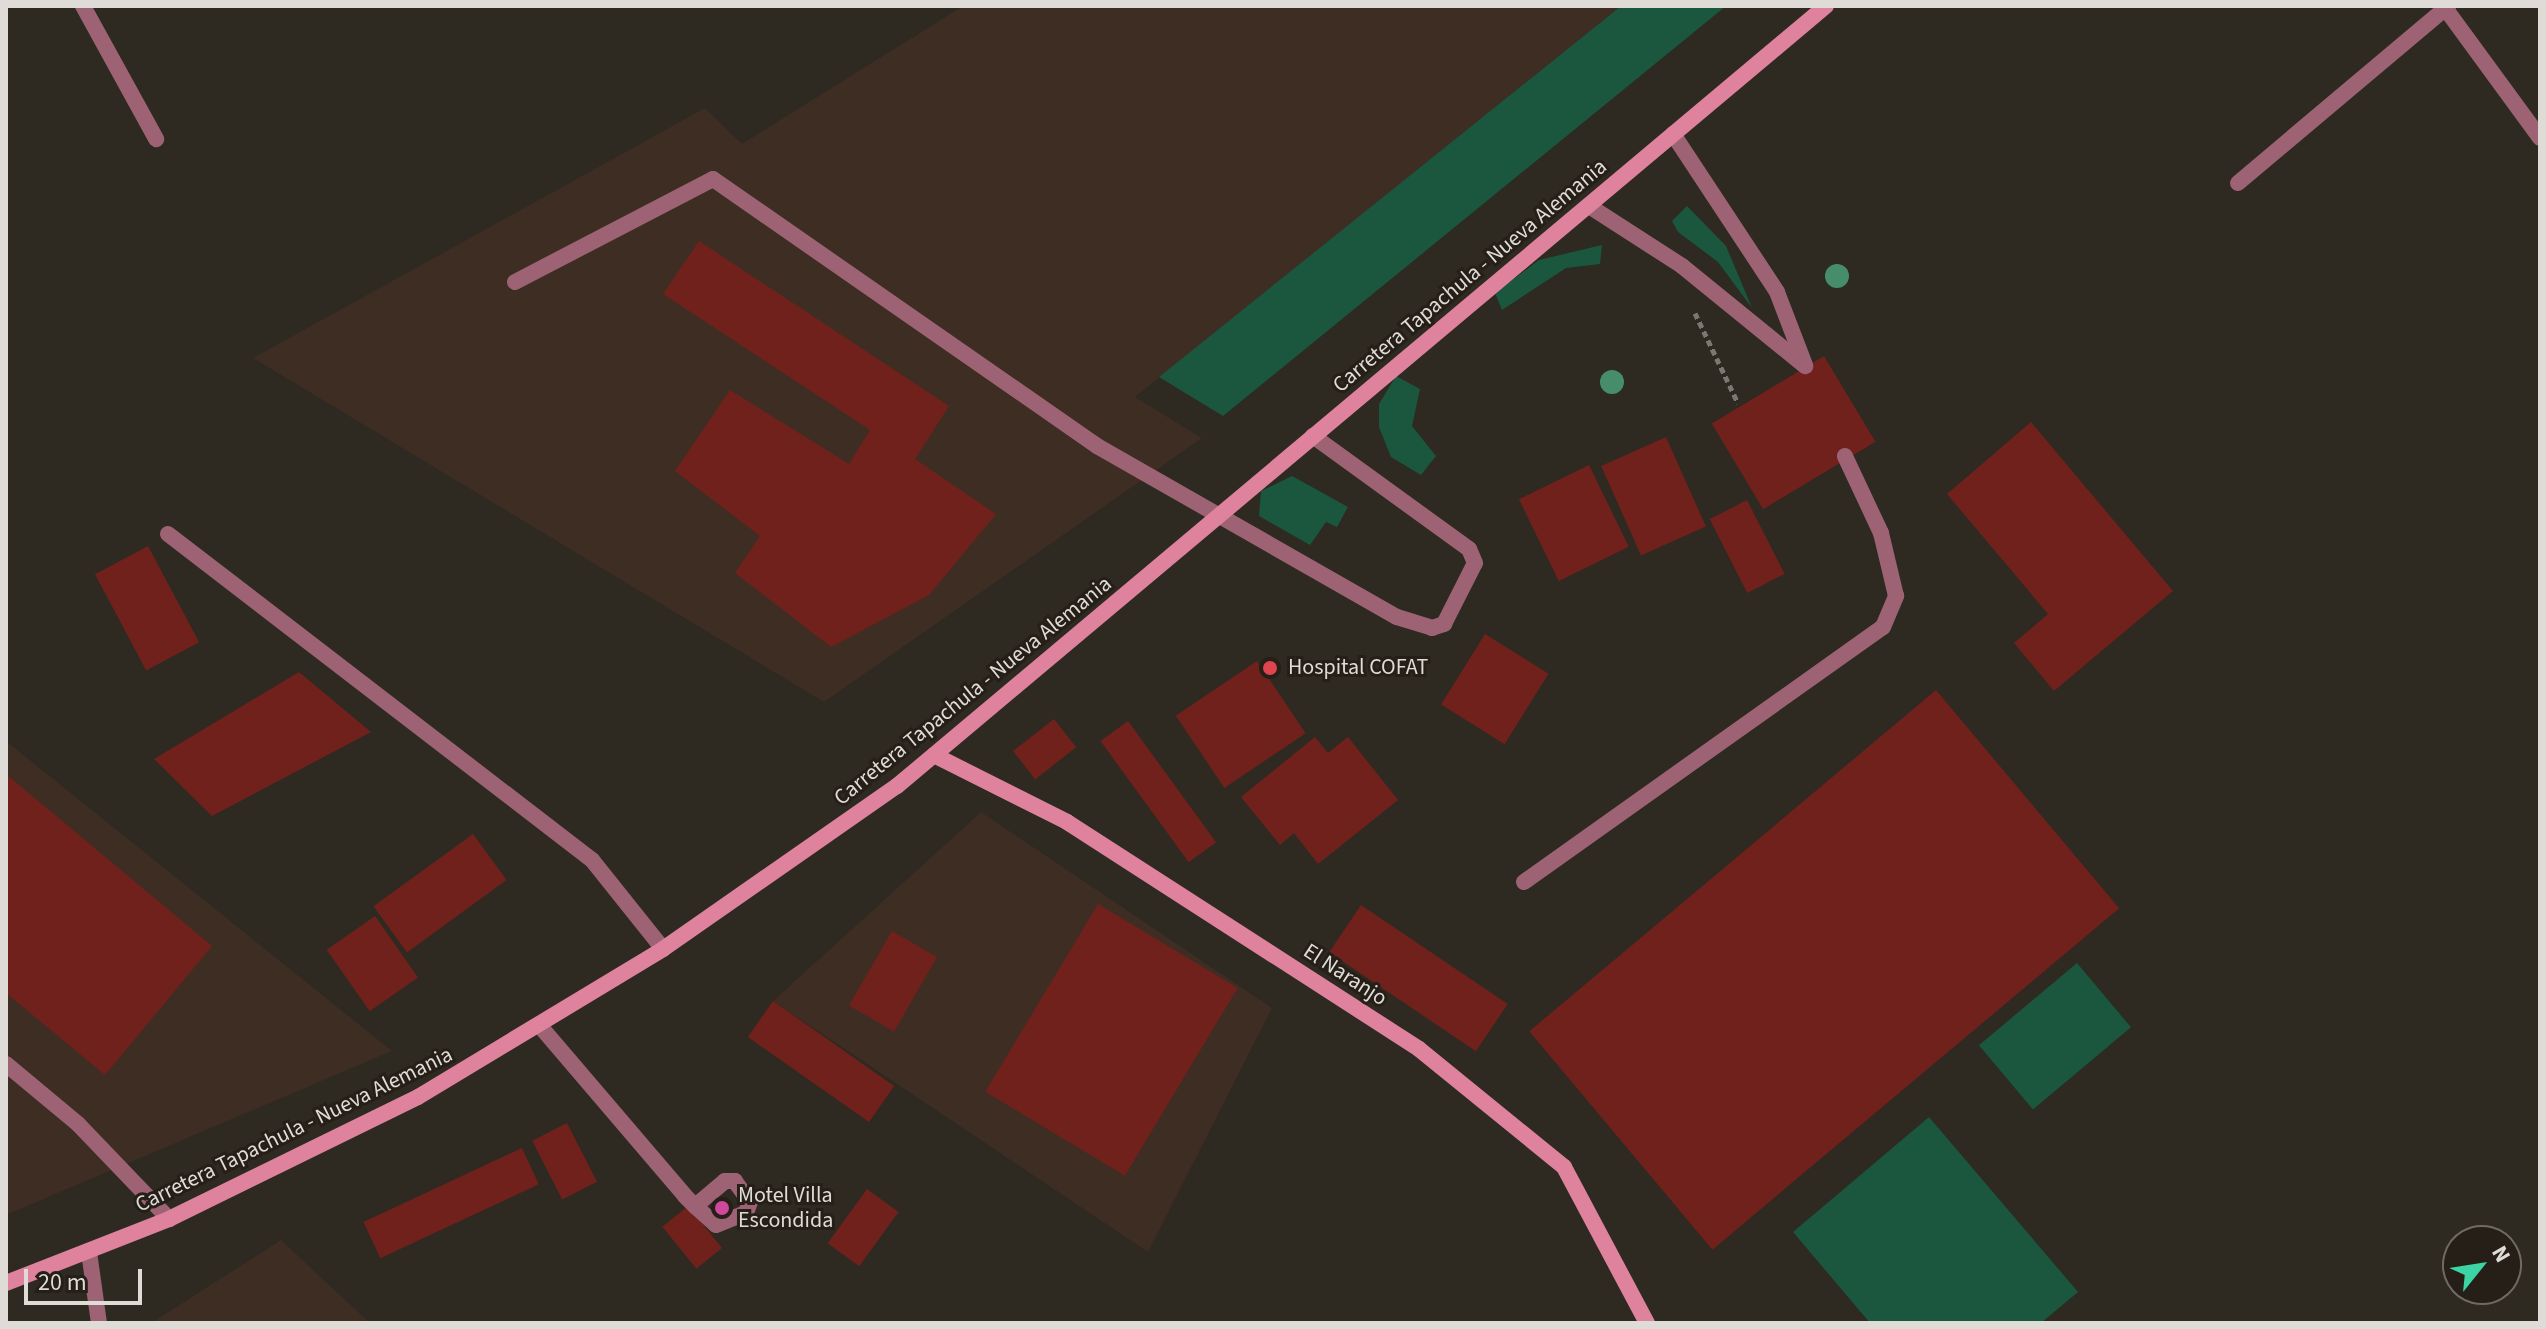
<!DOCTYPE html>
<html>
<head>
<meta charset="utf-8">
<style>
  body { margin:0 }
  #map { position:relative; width:2546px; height:1329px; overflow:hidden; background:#2e2921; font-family:"Source Sans 3",sans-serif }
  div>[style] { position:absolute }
  .industrial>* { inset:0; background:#3e2d23 }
  .green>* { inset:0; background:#1a573e; transform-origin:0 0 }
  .building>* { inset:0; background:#70211b; transform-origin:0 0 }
  .path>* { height:5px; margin-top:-2.5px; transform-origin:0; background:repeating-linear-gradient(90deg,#7c7771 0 6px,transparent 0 10px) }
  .lane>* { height:16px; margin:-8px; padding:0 8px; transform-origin:8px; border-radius:8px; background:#9d6374 }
  .street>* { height:16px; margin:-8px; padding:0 8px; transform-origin:8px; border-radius:8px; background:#9d6374 }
  .secondary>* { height:16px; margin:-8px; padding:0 8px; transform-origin:8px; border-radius:8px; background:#df829e }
  .trees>* { width:24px; height:24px; margin:-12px; border-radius:50%; background:#468e6b }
  .dots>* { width:22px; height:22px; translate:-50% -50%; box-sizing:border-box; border:4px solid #251f18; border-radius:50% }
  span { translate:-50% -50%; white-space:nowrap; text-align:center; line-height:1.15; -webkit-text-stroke:6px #251f18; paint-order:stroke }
  .street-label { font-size:22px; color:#dfdbd6 }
  .poi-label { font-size:22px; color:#dfdbd6 }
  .left { translate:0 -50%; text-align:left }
  .frame { position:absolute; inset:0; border:8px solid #dfdbd6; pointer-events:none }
  .north { position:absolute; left:2442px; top:1225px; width:80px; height:80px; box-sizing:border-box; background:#251f18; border:2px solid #6f6a64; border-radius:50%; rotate:60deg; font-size:22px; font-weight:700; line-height:32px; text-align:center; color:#dfdbd6 }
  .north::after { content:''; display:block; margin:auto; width:28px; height:36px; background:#3cd4a4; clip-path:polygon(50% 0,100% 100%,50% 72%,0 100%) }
  .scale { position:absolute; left:24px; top:1269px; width:118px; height:36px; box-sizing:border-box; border:4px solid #dfdbd6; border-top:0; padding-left:10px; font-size:24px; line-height:28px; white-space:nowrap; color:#dfdbd6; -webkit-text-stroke:6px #251f18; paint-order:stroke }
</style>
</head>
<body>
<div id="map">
  <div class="industrial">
    <div style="clip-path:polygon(963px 6px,1621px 6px,1135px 397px,1202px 438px,824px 702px,253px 358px,705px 108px,742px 144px)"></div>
    <div style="clip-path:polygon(6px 741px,392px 1051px,6px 1215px)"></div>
    <div style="clip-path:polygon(981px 812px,1272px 1008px,1148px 1252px,773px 1001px)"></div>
    <div style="clip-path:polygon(281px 1240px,370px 1323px,151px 1323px)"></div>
  </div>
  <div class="green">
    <div style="clip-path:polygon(1621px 6px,1726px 6px,1223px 416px,1159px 377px)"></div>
    <div style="clip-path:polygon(1687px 206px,1726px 246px,1752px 308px,1718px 262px,1678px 232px,1672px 221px)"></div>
    <div style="clip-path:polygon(1602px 245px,1600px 264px,1566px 268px,1502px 310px,1495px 293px,1539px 260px)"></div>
    <div style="clip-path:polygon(1396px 376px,1420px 389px,1412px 426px,1436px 456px,1421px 475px,1391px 457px,1379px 427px,1379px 404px)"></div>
    <div style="clip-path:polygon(1292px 476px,1348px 507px,1337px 527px,1326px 522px,1310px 545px,1259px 516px,1261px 491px)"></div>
    <div style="left:2077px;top:963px;width:84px;height:128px;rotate:50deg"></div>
    <div style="clip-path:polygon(1929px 1117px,2078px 1292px,2041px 1323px,1870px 1323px,1793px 1232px)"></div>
  </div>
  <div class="building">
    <div style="clip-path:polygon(699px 241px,949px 406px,915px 459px,996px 514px,929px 595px,831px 647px,735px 573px,760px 536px,675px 471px,730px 390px,849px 464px,870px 430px,663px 294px)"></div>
    <div style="left:1824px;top:356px;width:100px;height:131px;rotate:59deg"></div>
    <div style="clip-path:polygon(2031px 422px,2173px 591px,2054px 691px,2014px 643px,2048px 614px,1947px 494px)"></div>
    <div style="left:1666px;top:437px;width:98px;height:71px;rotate:66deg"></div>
    <div style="left:1589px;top:465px;width:91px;height:78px;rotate:64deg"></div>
    <div style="left:1747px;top:500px;width:83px;height:42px;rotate:63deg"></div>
    <div style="left:148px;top:546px;width:109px;height:60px;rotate:62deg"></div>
    <div style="left:1485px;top:634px;width:75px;height:83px;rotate:32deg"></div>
    <div style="left:1257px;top:661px;width:87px;height:98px;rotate:56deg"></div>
    <div style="clip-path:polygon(299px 672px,371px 732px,212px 816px,154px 759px)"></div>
    <div style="left:1936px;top:690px;width:285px;height:531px;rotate:50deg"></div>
    <div style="left:1054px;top:719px;width:36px;height:52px;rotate:52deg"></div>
    <div style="left:1128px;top:721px;width:150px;height:34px;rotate:54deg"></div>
    <div style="clip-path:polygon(1315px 737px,1328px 753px,1348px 737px,1398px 800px,1318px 864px,1294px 833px,1280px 845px,1241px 797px)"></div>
    <div style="clip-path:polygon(6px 774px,212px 946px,105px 1075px,6px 993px)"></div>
    <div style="left:473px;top:834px;width:57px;height:123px;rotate:54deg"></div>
    <div style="left:1098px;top:904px;width:163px;height:219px;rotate:31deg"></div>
    <div style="left:1361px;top:905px;width:177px;height:57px;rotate:34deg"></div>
    <div style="left:375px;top:916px;width:75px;height:59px;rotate:55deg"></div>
    <div style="left:892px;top:931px;width:52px;height:86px;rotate:30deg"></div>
    <div style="left:773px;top:1001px;width:148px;height:44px;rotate:35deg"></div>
    <div style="left:567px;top:1123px;width:66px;height:39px;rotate:63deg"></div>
    <div style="left:522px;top:1148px;width:40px;height:175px;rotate:65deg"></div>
    <div style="left:867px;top:1189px;width:39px;height:67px;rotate:36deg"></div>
    <div style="left:688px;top:1206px;width:54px;height:33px;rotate:51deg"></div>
  </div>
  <div class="path">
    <div style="left:1695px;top:313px;width:100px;rotate:64.5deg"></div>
  </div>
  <div class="lane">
    <div style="left:1673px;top:134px;width:189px;rotate:56.6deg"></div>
    <div style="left:1777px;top:292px;width:78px;rotate:69deg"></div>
    <div style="left:1589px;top:206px;width:111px;rotate:32.8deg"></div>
    <div style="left:1682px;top:266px;width:159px;rotate:39.1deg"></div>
    <div style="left:515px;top:282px;width:223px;rotate:-27.5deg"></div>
    <div style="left:713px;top:179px;width:468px;rotate:34.8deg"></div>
    <div style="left:1097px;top:446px;width:345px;rotate:29.7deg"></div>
    <div style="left:1397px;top:617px;width:37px;rotate:17deg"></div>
    <div style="left:1432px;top:628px;width:13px;rotate:-18deg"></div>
    <div style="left:1444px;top:624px;width:68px;rotate:-63.1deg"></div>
    <div style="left:1475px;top:563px;width:15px;rotate:-113deg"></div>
    <div style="left:1469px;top:549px;width:193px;rotate:-144.1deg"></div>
    <div style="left:1524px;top:882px;width:440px;rotate:-35.4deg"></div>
    <div style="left:1883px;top:627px;width:34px;rotate:-67deg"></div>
    <div style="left:1896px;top:596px;width:65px;rotate:-103.4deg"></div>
    <div style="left:1881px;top:533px;width:85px;rotate:-115.1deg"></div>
    <div style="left:540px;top:1026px;width:223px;rotate:49.5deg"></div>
    <div style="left:685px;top:1196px;width:14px;rotate:45deg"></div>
    <div style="left:695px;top:1206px;width:28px;rotate:42deg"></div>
    <div style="left:716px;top:1225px;width:32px;rotate:-22deg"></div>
    <div style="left:746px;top:1213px;width:12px;rotate:-70deg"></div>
    <div style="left:750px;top:1202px;width:26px;rotate:-126deg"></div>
    <div style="left:735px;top:1181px;width:10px;rotate:180deg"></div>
    <div style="left:725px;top:1181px;width:39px;rotate:140deg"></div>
    <div style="left:6px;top:1064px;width:94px;rotate:39.8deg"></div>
    <div style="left:78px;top:1124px;width:132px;rotate:46.2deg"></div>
    <div style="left:89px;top:1252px;width:72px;rotate:82deg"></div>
  </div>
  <div class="street">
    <div style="left:83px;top:6px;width:152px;rotate:61.2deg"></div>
    <div style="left:2445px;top:8px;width:161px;rotate:53.8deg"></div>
    <div style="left:2238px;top:183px;width:275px;rotate:-40.1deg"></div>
    <div style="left:168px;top:534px;width:535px;rotate:37.56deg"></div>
    <div style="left:592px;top:860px;width:114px;rotate:51.4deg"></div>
  </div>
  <div class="secondary">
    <div style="left:934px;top:755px;width:149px;rotate:26.7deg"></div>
    <div style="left:1067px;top:822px;width:419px;rotate:32.8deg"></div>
    <div style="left:1419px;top:1049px;width:187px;rotate:39.1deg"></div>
    <div style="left:1564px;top:1167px;width:177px;rotate:62deg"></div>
    <div style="left:6px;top:1283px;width:175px;rotate:-21.4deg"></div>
    <div style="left:169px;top:1219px;width:277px;rotate:-26.1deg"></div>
    <div style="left:418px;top:1097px;width:286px;rotate:-31.1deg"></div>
    <div style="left:663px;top:949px;width:285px;rotate:-34.9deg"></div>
    <div style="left:897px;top:786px;width:1213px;rotate:-40.02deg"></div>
  </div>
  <div class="trees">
    <div style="left:1837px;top:276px"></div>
    <div style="left:1612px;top:382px"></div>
  </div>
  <div class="dots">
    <div style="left:1270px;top:668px;background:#e0444e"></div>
    <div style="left:722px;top:1208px;background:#d1479c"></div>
  </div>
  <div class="street-label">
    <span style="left:1470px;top:276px;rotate:-40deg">Carretera Tapachula - Nueva Alemania</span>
    <span style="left:973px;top:691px;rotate:-39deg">Carretera Tapachula - Nueva Alemania</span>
    <span style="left:1345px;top:975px;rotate:33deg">El Naranjo</span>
    <span style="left:294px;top:1130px;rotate:-26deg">Carretera Tapachula - Nueva Alemania</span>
  </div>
  <div class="poi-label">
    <span class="left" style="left:1288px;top:668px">Hospital COFAT</span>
    <span class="left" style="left:738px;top:1208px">Motel Villa<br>Escondida</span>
  </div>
  <div class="frame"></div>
  <div class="north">N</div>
  <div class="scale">20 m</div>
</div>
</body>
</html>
